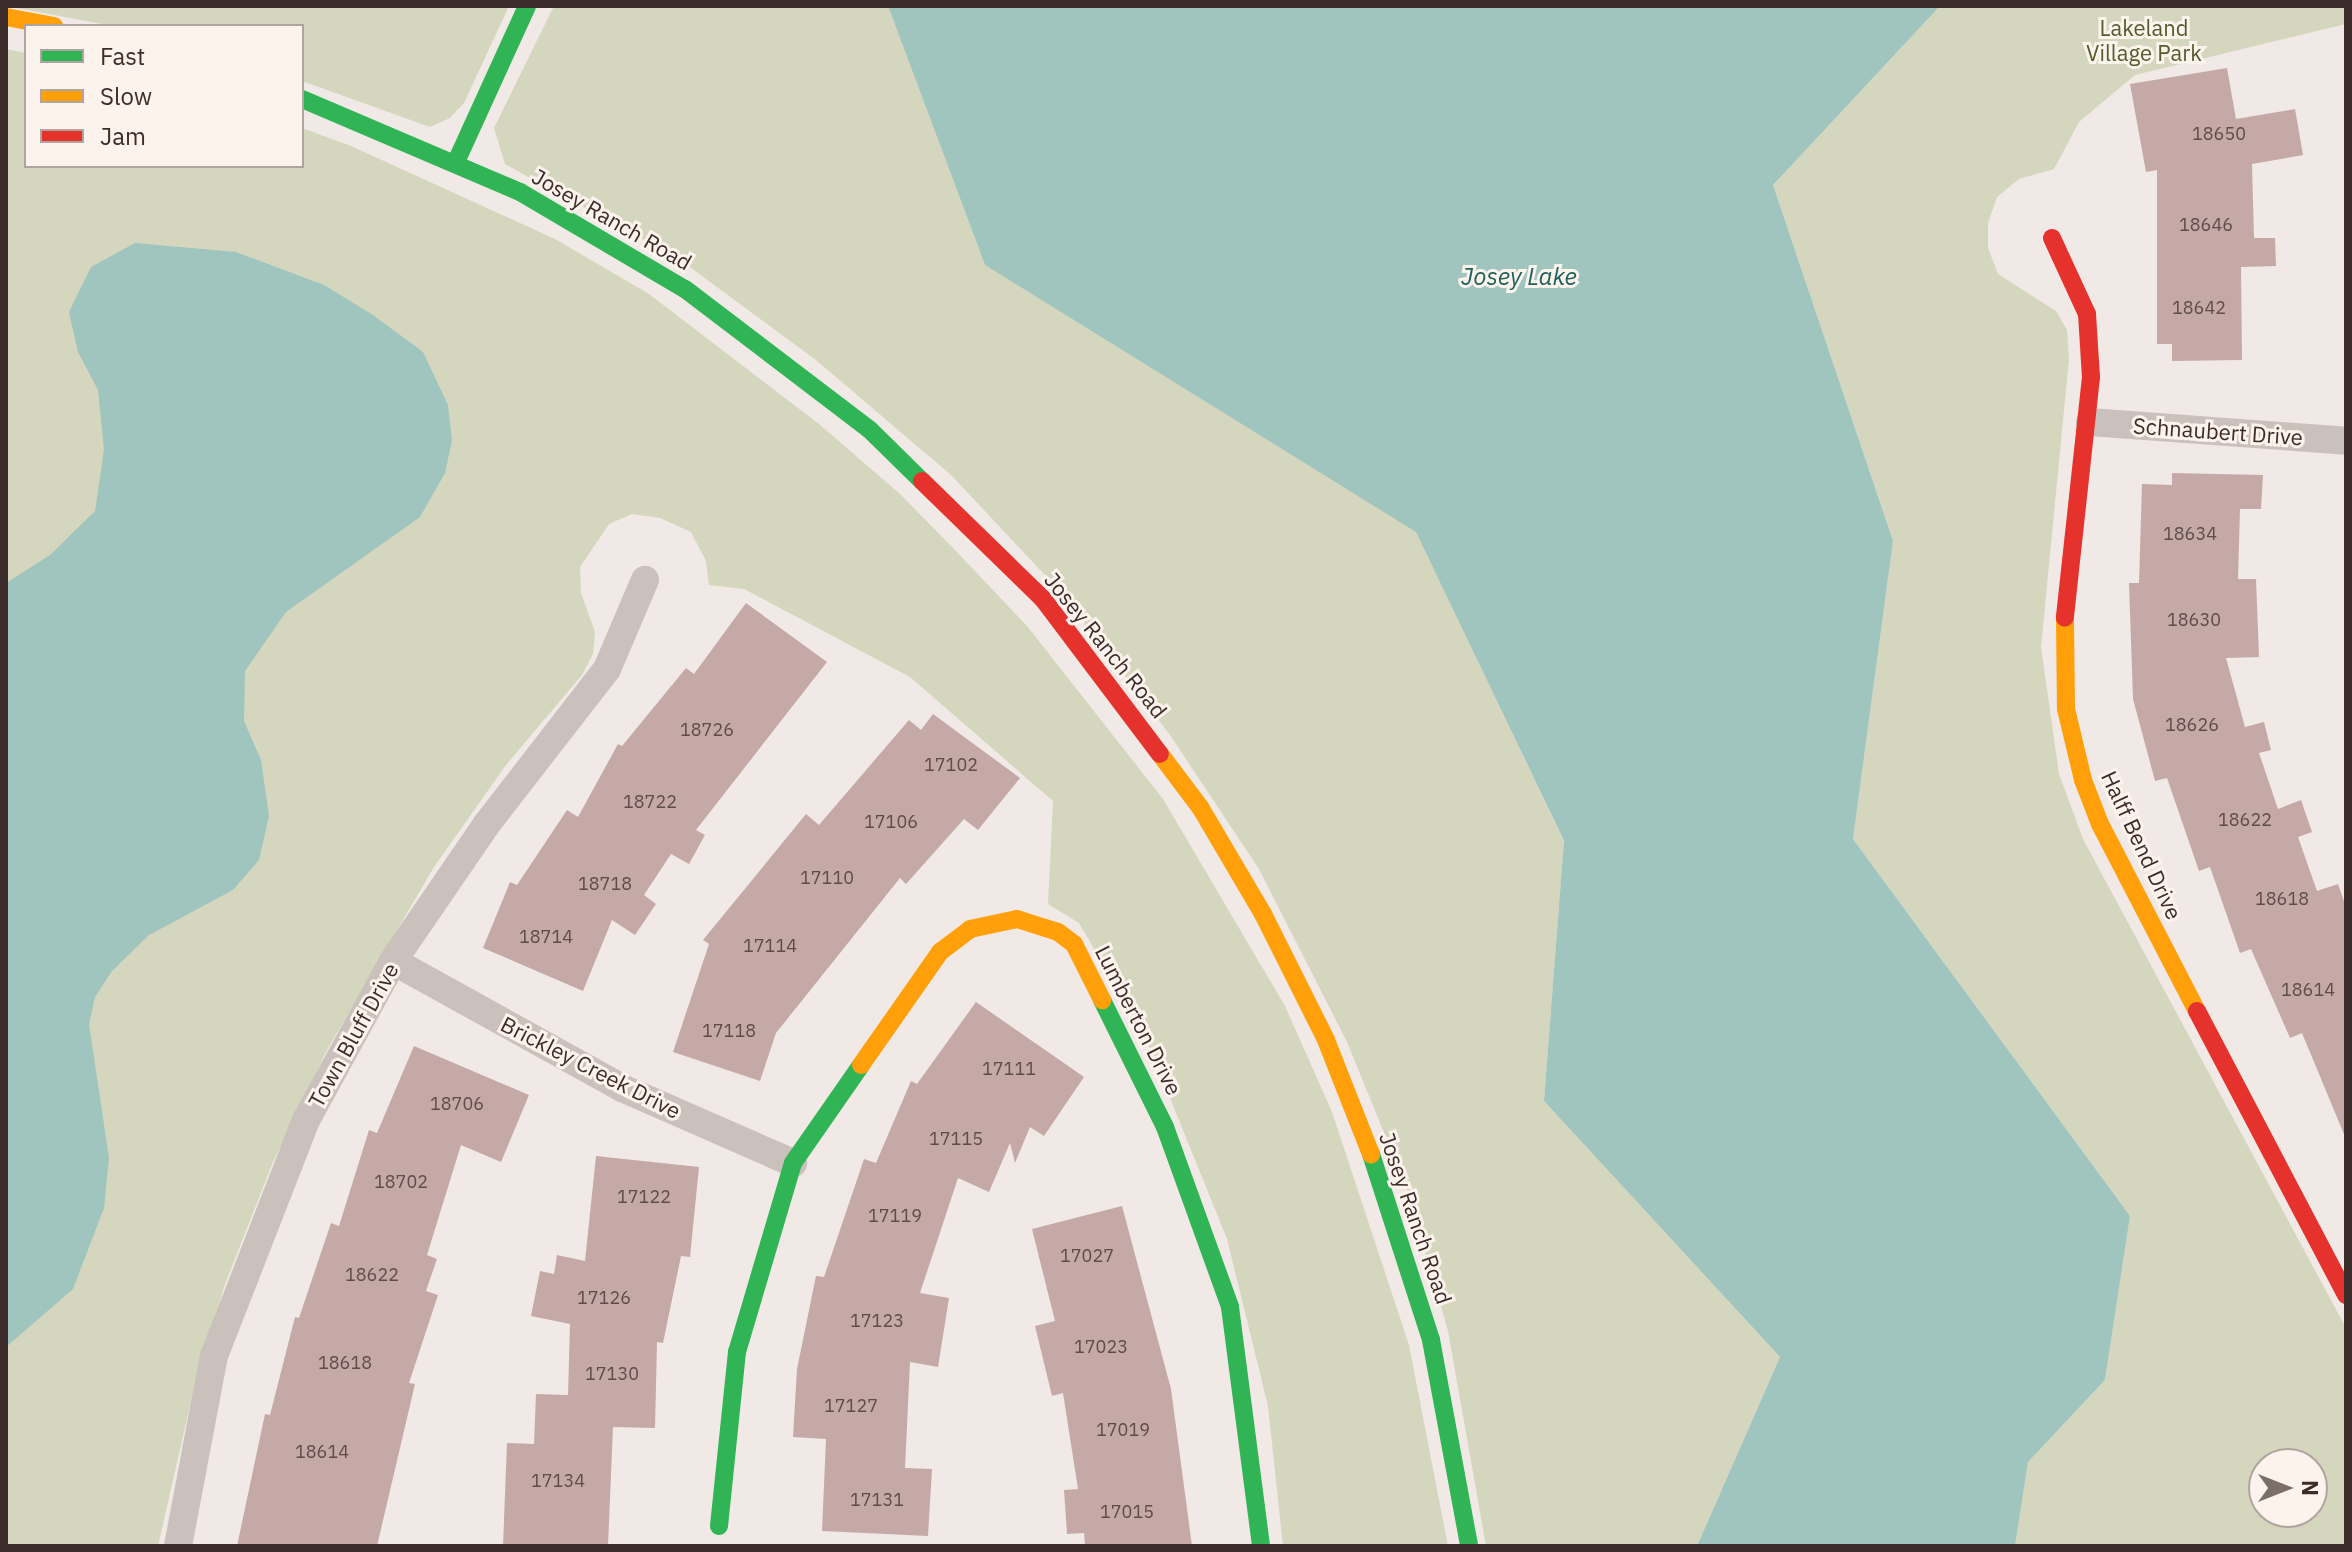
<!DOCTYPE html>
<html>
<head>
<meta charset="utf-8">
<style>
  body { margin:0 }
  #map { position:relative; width:2352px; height:1552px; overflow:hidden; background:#f0e9e5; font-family:"IBM Plex Sans",sans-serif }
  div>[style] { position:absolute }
  .green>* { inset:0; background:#d5d6be }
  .water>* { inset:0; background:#a0c4be }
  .building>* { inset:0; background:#c5a9a6 }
  .street>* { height:28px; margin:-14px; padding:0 14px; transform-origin:14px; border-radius:14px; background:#cac1bd }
  .fast>* { height:18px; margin:-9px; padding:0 9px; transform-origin:9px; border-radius:9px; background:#30b455 }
  .slow>* { height:18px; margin:-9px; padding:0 9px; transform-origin:9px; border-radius:9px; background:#ff9f0a }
  .jam>* { height:18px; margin:-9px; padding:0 9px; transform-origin:9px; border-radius:9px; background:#e5322d }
  span { translate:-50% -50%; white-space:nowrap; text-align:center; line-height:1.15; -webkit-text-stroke:6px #fcf3ed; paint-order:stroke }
  .number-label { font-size:18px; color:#5e4c49 }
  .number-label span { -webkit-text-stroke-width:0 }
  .park-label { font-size:22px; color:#535c2c }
  .street-label { font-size:22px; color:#3c2d2a }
  .water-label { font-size:24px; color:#1c615a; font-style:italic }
  .frame { position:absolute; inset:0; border:8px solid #3c2d2a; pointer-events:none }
  .legend { position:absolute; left:24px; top:24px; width:280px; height:144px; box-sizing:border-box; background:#fcf3ed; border:2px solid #afa49f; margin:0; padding:10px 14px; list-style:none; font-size:24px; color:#3c2d2a }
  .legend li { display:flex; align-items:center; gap:16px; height:40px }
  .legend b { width:40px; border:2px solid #afa49f }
  .north { position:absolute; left:2248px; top:1448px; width:80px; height:80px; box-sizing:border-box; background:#fcf3ed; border:2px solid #afa49f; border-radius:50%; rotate:90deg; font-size:22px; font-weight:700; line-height:32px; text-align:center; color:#3c2d2a }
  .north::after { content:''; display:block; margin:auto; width:28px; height:36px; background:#7b6f6b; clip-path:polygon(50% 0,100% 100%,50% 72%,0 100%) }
</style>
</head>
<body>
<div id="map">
  <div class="green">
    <div style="clip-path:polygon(6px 6px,509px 6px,464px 103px,450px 118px,430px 127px,302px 81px,302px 26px,113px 26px)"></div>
    <div style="clip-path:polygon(554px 6px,888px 6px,985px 265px,1416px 531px,1564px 842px,1544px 1101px,1780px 1357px,1697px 1546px,1486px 1546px,1448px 1331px,1407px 1189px,1347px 1042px,1259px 869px,1170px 735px,1061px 592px,951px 475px,816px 360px,679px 259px,505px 164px,494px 128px)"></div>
    <div style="clip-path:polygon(evenodd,1940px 6px,2346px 6px,2346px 24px,2135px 75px,2079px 122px,2054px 169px,2019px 179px,1997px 197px,1988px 223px,1988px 248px,1998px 274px,2056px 311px,2067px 330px,2069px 359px,2041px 647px,2059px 774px,2083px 839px,2346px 1328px,2346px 1546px,2015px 1546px,2028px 1462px,2105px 1380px,2130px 1216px,1853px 839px,1893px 541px,1773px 185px,1940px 6px,2264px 1464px,2312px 1464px,2312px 1512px,2264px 1512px,2264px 1464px)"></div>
    <div style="clip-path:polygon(6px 49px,26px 53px,26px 166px,302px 166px,302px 128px,351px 146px,555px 239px,649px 294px,819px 424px,900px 494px,955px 550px,1027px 626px,1163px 799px,1285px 1006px,1332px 1112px,1409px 1345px,1448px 1546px,1283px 1546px,1268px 1406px,1227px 1239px,1145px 1036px,1079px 923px,1048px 904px,1053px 801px,910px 677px,744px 589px,709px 585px,706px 561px,691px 532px,660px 518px,632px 514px,609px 524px,580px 567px,581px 593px,595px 632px,593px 654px,582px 675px,506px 765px,434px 867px,327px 1050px,273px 1162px,224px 1287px,192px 1397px,158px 1546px,6px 1546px)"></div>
  </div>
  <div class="water">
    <div style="clip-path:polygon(888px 6px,1940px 6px,1773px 185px,1893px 541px,1853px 839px,2130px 1216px,2105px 1380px,2028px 1462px,2015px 1546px,1697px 1546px,1780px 1357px,1544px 1101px,1564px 841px,1416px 532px,985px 265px)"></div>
    <div style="clip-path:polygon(135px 243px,236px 252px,324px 285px,373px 315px,423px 352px,448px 405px,452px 440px,445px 473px,420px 517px,286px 612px,245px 671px,244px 721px,261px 760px,269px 816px,259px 860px,233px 890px,149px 935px,112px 971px,95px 997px,89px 1024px,109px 1158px,104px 1208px,73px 1289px,6px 1347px,6px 583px,50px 555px,95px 511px,104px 450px,98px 390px,78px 352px,69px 312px,91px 267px)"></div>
  </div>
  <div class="building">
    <div style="clip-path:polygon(2227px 68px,2236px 119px,2295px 109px,2303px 155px,2252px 164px,2254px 238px,2275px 238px,2276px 266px,2241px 267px,2242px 360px,2172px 361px,2172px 344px,2157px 344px,2157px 170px,2146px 172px,2130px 84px)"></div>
    <div style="clip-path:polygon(2172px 473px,2263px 475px,2261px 509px,2240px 509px,2238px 579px,2256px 579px,2259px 657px,2226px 658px,2245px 727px,2264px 722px,2271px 750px,2259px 753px,2278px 809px,2301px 800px,2312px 832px,2298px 837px,2317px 891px,2338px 884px,2346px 907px,2346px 1139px,2302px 1033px,2290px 1038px,2251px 949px,2240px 953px,2210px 867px,2199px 871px,2167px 778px,2155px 781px,2133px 699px,2129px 583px,2139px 583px,2142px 484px,2172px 485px)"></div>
    <div style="clip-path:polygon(746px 603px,827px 662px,696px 830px,705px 835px,689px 864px,671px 854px,644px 895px,656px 904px,635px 935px,612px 920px,583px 991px,483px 948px,510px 882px,517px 885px,567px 810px,578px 817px,618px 744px,622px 746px,686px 668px,694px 674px)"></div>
    <div style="clip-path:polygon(933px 714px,1020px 778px,978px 830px,964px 819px,906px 884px,900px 878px,776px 1033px,760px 1081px,673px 1052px,709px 944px,703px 940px,806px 814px,819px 825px,909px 720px,921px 730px)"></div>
    <div style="clip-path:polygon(976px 1002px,1084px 1077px,1044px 1136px,1030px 1127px,1015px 1163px,1010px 1143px,989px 1192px,958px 1178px,920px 1293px,949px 1298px,938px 1367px,910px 1362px,905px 1468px,932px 1469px,928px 1536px,822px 1531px,826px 1439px,793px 1437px,797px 1369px,816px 1276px,824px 1277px,864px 1159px,876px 1163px,911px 1081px,917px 1084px)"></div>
    <div style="clip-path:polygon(414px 1046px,529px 1095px,501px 1162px,461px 1145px,427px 1255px,437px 1259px,426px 1291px,438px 1295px,409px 1383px,415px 1384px,377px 1546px,237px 1546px,265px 1414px,270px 1415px,295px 1317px,299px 1318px,331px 1223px,339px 1226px,369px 1130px,377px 1133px)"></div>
    <div style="clip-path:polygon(596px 1156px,699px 1167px,690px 1257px,681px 1256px,663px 1343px,657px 1342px,655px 1428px,613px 1427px,608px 1546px,503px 1546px,507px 1443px,534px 1444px,536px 1394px,568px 1395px,570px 1324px,531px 1316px,540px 1271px,554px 1274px,557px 1255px,585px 1261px)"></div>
    <div style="clip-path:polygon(1122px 1206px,1171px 1389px,1192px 1546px,1085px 1546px,1084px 1533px,1067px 1534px,1064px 1490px,1078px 1489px,1063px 1393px,1052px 1396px,1035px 1326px,1055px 1321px,1032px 1229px)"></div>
  </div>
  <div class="street">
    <div style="left:2090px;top:422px;width:257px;rotate:4.2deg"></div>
    <div style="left:393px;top:961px;width:262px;rotate:29deg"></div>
    <div style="left:622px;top:1088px;width:187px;rotate:23.7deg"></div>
    <div style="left:178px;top:1546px;width:193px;rotate:-79.3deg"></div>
    <div style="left:214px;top:1356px;width:251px;rotate:-68.7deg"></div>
    <div style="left:305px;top:1122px;width:183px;rotate:-61.3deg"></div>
    <div style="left:393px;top:961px;width:165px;rotate:-55.6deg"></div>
    <div style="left:486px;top:825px;width:197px;rotate:-52.2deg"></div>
    <div style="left:607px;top:669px;width:97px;rotate:-66.9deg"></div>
  </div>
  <div class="fast">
    <div style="left:302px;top:99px;width:237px;rotate:23.1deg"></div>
    <div style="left:520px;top:192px;width:191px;rotate:30.5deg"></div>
    <div style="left:685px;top:289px;width:231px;rotate:37.3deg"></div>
    <div style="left:869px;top:429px;width:74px;rotate:44.5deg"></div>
    <div style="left:456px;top:162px;width:171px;rotate:-65.5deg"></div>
    <div style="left:1102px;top:1000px;width:142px;rotate:63.6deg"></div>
    <div style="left:1165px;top:1127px;width:191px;rotate:70.1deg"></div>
    <div style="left:1230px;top:1307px;width:241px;rotate:82.6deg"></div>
    <div style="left:1371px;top:1154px;width:195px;rotate:72.1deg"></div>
    <div style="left:1431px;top:1340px;width:209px;rotate:79.5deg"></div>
    <div style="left:719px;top:1526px;width:175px;rotate:-84.1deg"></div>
    <div style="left:737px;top:1352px;width:197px;rotate:-73.5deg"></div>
    <div style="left:793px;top:1163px;width:119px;rotate:-55.2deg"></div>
  </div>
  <div class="slow">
    <div style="left:6px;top:17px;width:49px;rotate:10.6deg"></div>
    <div style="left:2065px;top:618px;width:91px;rotate:89.4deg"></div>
    <div style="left:2066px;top:709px;width:73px;rotate:76.5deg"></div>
    <div style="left:2083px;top:780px;width:47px;rotate:68.9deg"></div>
    <div style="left:2100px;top:824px;width:211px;rotate:62.6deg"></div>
    <div style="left:1160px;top:754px;width:66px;rotate:53deg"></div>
    <div style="left:1200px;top:807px;width:124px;rotate:59.5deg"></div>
    <div style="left:1263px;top:914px;width:141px;rotate:63.4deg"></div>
    <div style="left:1326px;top:1040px;width:123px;rotate:68.5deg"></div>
    <div style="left:861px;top:1065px;width:138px;rotate:-55deg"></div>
    <div style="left:940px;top:952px;width:38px;rotate:-37deg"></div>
    <div style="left:970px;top:929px;width:48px;rotate:-12deg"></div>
    <div style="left:1017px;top:919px;width:43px;rotate:17.6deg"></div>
    <div style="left:1058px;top:932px;width:20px;rotate:37deg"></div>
    <div style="left:1074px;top:944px;width:63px;rotate:63.4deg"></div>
  </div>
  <div class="jam">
    <div style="left:2052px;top:238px;width:84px;rotate:65.3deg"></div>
    <div style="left:2087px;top:314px;width:63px;rotate:86.4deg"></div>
    <div style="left:2091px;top:377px;width:242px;rotate:96.2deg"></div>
    <div style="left:922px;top:481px;width:169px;rotate:44.3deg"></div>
    <div style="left:1043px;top:599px;width:194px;rotate:53deg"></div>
    <div style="left:2197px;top:1011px;width:321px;rotate:62.3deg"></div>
  </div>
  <div class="number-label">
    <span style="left:2219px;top:134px">18650</span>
    <span style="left:2206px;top:225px">18646</span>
    <span style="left:2199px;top:308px">18642</span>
    <span style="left:2190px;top:534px">18634</span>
    <span style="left:2194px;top:620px">18630</span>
    <span style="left:2192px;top:725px">18626</span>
    <span style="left:707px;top:730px">18726</span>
    <span style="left:951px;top:765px">17102</span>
    <span style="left:650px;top:802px">18722</span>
    <span style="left:2245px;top:820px">18622</span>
    <span style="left:891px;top:822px">17106</span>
    <span style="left:827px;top:878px">17110</span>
    <span style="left:605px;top:884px">18718</span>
    <span style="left:2282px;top:899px">18618</span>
    <span style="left:546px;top:937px">18714</span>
    <span style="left:770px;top:946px">17114</span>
    <span style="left:2308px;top:990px">18614</span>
    <span style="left:729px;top:1031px">17118</span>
    <span style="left:1009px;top:1069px">17111</span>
    <span style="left:457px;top:1104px">18706</span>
    <span style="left:956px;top:1139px">17115</span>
    <span style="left:401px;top:1182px">18702</span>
    <span style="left:644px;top:1197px">17122</span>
    <span style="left:895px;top:1216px">17119</span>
    <span style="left:1087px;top:1256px">17027</span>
    <span style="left:372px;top:1275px">18622</span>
    <span style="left:604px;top:1298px">17126</span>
    <span style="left:877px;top:1321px">17123</span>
    <span style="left:1101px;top:1347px">17023</span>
    <span style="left:345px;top:1363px">18618</span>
    <span style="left:612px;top:1374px">17130</span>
    <span style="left:851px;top:1406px">17127</span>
    <span style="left:1123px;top:1430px">17019</span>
    <span style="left:322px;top:1452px">18614</span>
    <span style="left:558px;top:1481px">17134</span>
    <span style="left:877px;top:1500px">17131</span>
    <span style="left:1127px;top:1512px">17015</span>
  </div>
  <div class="park-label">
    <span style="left:2144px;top:40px">Lakeland<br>Village Park</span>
  </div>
  <div class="street-label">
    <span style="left:612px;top:219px;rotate:30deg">Josey Ranch Road</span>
    <span style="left:2218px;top:431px;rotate:4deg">Schnaubert Drive</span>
    <span style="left:1106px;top:645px;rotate:51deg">Josey Ranch Road</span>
    <span style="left:2142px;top:845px;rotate:65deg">Halff Bend Drive</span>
    <span style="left:1139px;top:1020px;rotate:63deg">Lumberton Drive</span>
    <span style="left:353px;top:1035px;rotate:-61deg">Town Bluff Drive</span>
    <span style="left:591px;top:1067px;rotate:27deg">Brickley Creek Drive</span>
    <span style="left:1416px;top:1218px;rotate:71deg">Josey Ranch Road</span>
  </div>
  <div class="water-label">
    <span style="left:1519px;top:277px">Josey Lake</span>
  </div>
  <div class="frame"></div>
  <ul class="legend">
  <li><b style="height:10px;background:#30b455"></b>Fast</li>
  <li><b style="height:10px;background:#ff9f0a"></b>Slow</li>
  <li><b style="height:10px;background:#e5322d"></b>Jam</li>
  </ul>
  <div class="north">N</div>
</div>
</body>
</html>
